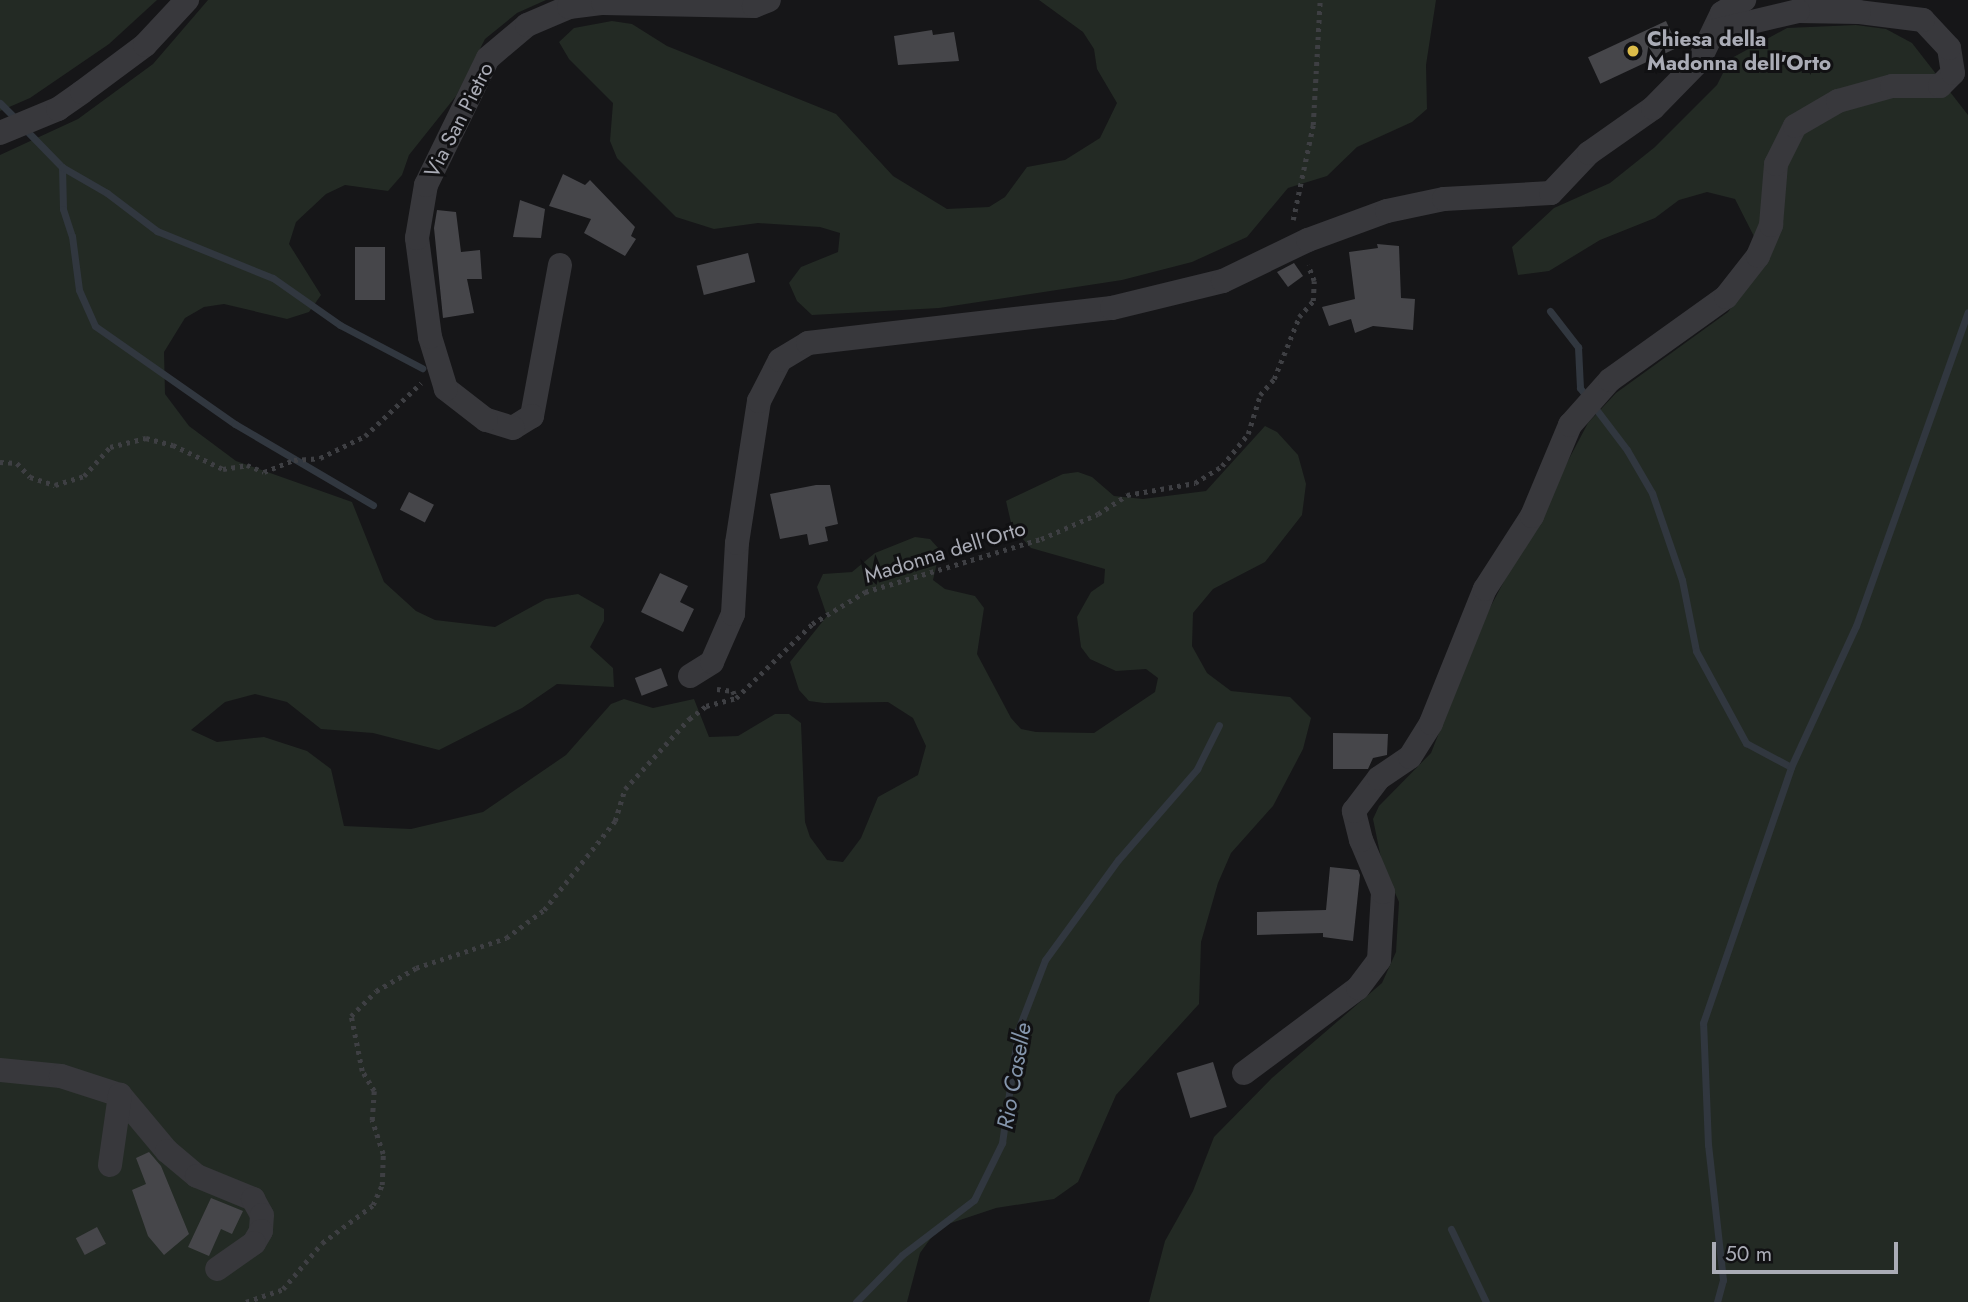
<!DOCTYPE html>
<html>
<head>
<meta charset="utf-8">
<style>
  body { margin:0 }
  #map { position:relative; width:1968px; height:1302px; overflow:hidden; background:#161618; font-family:Jost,sans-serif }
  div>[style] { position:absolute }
  .green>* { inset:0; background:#232a24 }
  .stream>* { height:7px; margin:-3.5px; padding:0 3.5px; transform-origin:3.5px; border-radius:3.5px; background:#31373f }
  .building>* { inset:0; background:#46464a; transform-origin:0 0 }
  .path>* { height:4.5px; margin-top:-2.25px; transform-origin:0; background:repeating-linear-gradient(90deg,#3e3f43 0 3.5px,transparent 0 8.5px) }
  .minor>* { height:24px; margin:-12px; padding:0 12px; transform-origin:12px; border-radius:12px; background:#38383c }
  .dots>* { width:19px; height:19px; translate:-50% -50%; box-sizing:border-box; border:4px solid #111113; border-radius:50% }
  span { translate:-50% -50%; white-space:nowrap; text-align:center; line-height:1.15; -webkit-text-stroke:6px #111113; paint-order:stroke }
  .poi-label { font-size:21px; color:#aaacb6; font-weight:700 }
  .left { translate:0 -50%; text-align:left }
  .street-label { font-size:21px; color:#aaacb6 }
  .water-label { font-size:23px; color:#8596ad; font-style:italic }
  .scale { position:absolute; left:1712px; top:1242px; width:186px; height:32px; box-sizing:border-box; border:4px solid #aaacb6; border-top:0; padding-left:9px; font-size:21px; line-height:24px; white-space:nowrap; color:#aaacb6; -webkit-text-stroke:5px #111113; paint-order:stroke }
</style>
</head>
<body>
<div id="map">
  <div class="green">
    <div style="clip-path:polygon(0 0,157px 0,109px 44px,30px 98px,0 111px)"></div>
    <div style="clip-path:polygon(208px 0,546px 0,517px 13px,485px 39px,456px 96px,409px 155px,402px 175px,388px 191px,345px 185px,326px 194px,296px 222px,289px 244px,321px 295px,309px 312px,287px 319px,224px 304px,204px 307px,185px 318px,164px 352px,165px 394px,189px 426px,236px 461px,352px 502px,384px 582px,416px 611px,435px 620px,495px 627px,546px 599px,578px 594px,604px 609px,604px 621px,590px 647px,613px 668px,614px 687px,557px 684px,522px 708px,439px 750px,373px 733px,321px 729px,287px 702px,255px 694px,225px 702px,191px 730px,217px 742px,264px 737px,307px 751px,331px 769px,344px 826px,411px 829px,483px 812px,566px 755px,611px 704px,624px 699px,653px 708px,694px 699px,709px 737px,738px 736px,775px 714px,789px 714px,801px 723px,805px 822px,810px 837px,827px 860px,843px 862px,861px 838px,878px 797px,918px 775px,926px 746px,913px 718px,888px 702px,824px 703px,809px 701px,799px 690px,790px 662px,827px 616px,817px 587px,823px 574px,852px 572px,875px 553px,915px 537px,930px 539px,940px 550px,933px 580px,945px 589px,975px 596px,984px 608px,977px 654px,1011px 718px,1021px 729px,1036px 732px,1094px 733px,1155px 692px,1158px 678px,1146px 669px,1116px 671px,1090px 659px,1081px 647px,1077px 617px,1091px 592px,1104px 583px,1105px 569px,1031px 548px,1012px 527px,1006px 501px,1063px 474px,1078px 472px,1092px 477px,1114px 496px,1143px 499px,1206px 491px,1265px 426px,1277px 432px,1298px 455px,1306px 484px,1302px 515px,1265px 562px,1213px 589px,1193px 613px,1192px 646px,1207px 673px,1231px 691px,1290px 697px,1311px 718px,1303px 749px,1273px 806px,1231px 853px,1218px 883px,1201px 942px,1199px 1004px,1116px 1095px,1078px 1182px,1054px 1199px,996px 1208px,939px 1227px,920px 1253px,907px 1302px,0 1302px,0 155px,78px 119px,153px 64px)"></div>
    <div style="clip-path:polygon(1039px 0,1436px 0,1426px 65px,1427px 109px,1412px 122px,1357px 147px,1327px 176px,1288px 188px,1247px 237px,1192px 262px,1122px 280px,939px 308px,812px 315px,797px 301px,789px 283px,801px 267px,838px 252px,840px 233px,820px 227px,758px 223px,714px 229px,676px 217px,617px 158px,610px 141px,613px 103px,569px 59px,559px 42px,574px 28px,612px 21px,632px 24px,667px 46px,836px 114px,893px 176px,947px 209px,989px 207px,1005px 197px,1027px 167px,1065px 160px,1100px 138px,1117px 103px,1097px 69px,1094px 49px,1083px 32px)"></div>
    <div style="clip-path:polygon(1856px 25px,1886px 29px,1912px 43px,1968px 115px,1968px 1302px,1149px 1302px,1165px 1241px,1193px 1191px,1214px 1137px,1272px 1078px,1382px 983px,1396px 952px,1399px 902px,1382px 863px,1373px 819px,1379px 806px,1431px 753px,1484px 619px,1588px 423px,1616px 393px,1728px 312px,1766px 260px,1735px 199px,1707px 192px,1679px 200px,1655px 218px,1600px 240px,1549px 271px,1518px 275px,1512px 247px,1554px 208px,1610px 183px,1655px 147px,1717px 85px,1730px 59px,1787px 28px)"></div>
  </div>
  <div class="stream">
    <div style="left:0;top:103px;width:24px;rotate:45deg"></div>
    <div style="left:25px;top:129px;width:53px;rotate:45.8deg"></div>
    <div style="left:62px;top:167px;width:42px;rotate:88.6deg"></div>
    <div style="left:63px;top:209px;width:28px;rotate:72deg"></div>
    <div style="left:72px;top:236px;width:54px;rotate:82.6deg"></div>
    <div style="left:79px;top:290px;width:39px;rotate:66deg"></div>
    <div style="left:95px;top:326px;width:171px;rotate:35deg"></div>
    <div style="left:235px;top:424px;width:160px;rotate:30.4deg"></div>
    <div style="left:62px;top:167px;width:52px;rotate:30deg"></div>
    <div style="left:107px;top:193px;width:63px;rotate:37.2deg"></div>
    <div style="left:157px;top:231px;width:125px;rotate:22.1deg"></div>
    <div style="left:273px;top:278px;width:82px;rotate:35deg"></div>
    <div style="left:340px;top:325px;width:93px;rotate:27.7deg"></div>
    <div style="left:1550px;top:311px;width:46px;rotate:52.1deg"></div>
    <div style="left:1578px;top:347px;width:41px;rotate:87.2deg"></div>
    <div style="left:1580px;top:388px;width:78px;rotate:52.8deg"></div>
    <div style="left:1627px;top:450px;width:50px;rotate:59.8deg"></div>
    <div style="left:1652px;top:493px;width:92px;rotate:71deg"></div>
    <div style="left:1682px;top:580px;width:72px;rotate:78.8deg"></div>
    <div style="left:1696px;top:651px;width:105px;rotate:61.5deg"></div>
    <div style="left:1746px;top:743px;width:51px;rotate:28.1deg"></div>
    <div style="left:1451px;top:1229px;width:81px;rotate:64.4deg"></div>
    <div style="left:856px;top:1302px;width:66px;rotate:-45.6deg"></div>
    <div style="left:902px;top:1255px;width:91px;rotate:-37.4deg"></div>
    <div style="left:974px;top:1200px;width:64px;rotate:-63.8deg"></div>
    <div style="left:1002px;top:1143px;width:114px;rotate:-81.9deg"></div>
    <div style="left:1018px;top:1030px;width:75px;rotate:-68.9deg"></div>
    <div style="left:1045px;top:960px;width:124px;rotate:-53.9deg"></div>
    <div style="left:1118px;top:860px;width:121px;rotate:-49deg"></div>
    <div style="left:1197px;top:769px;width:49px;rotate:-63.4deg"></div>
    <div style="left:1717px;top:1302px;width:23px;rotate:-75deg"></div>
    <div style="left:1723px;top:1280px;width:136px;rotate:-96.3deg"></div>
    <div style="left:1708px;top:1145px;width:122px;rotate:-92.3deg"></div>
    <div style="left:1703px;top:1023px;width:271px;rotate:-71deg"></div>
    <div style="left:1791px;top:767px;width:155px;rotate:-65.3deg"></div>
    <div style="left:1856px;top:626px;width:333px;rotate:-70.4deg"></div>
  </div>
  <div class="building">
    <div style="left:1666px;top:21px;width:29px;height:86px;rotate:65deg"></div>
    <div style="clip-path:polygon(932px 30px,933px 35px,954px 32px,959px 61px,898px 65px,894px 36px)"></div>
    <div style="clip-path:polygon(563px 174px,585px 185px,590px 180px,635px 227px,631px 236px,636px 239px,625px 256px,584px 233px,591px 219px,549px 206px)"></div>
    <div style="clip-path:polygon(520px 200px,545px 209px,541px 238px,513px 237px)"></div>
    <div style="clip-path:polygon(437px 210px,456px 212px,461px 252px,480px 250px,482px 279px,467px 279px,474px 313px,443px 318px,434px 228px)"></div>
    <div style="clip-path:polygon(1377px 244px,1399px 246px,1401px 298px,1415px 299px,1413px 330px,1373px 326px,1355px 333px,1351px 319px,1329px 326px,1322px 307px,1355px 299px,1349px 252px,1378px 248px)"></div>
    <div style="left:385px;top:247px;width:53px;height:30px;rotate:90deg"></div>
    <div style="left:748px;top:253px;width:30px;height:53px;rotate:76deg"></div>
    <div style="clip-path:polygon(1294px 263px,1303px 276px,1288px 287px,1277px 272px)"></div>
    <div style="clip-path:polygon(816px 485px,830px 485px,838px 524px,825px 527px,828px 541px,809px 545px,807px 534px,780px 539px,770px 494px)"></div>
    <div style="left:409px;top:492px;width:28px;height:20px;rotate:27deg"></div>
    <div style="clip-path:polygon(660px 573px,688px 586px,680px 602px,694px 609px,683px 632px,641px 612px)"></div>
    <div style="left:661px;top:668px;width:19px;height:28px;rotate:69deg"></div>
    <div style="clip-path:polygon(1333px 733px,1388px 734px,1387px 755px,1373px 758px,1368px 769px,1333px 769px)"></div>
    <div style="clip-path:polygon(1330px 867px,1358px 870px,1360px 875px,1353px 941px,1323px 937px,1323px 933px,1257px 935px,1257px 912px,1326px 910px)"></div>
    <div style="left:1213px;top:1062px;width:47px;height:38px;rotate:73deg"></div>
    <div style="clip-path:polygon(149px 1152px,161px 1166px,189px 1234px,164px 1255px,148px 1236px,132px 1190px,146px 1184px,136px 1158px)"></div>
    <div style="clip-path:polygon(211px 1198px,243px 1211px,232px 1234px,221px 1229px,209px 1256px,188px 1247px)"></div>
    <div style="left:97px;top:1227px;width:19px;height:24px;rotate:62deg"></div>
  </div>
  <div class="path">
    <div style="left:1293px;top:220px;width:97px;rotate:-78.1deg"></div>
    <div style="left:1313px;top:125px;width:125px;rotate:-86.8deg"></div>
    <div style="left:0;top:462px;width:17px;rotate:3deg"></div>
    <div style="left:17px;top:463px;width:19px;rotate:47deg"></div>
    <div style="left:30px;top:477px;width:26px;rotate:18deg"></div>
    <div style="left:55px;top:485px;width:30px;rotate:-17deg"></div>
    <div style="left:84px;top:476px;width:39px;rotate:-48deg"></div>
    <div style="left:110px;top:447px;width:37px;rotate:-14deg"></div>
    <div style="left:146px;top:438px;width:28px;rotate:15deg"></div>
    <div style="left:173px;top:445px;width:55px;rotate:25.6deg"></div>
    <div style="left:223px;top:469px;width:24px;rotate:-9deg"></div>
    <div style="left:247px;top:465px;width:18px;rotate:22deg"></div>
    <div style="left:264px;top:472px;width:32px;rotate:-22deg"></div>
    <div style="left:294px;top:460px;width:26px;rotate:-4deg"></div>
    <div style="left:320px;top:458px;width:50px;rotate:-26.1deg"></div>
    <div style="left:365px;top:436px;width:77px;rotate:-43.4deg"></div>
    <div style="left:717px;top:689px;width:16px;rotate:7deg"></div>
    <div style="left:733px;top:691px;width:8px;rotate:67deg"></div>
    <div style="left:246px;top:1302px;width:39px;rotate:-19deg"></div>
    <div style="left:283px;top:1289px;width:60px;rotate:-49.7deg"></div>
    <div style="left:322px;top:1243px;width:64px;rotate:-36.7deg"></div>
    <div style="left:373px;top:1205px;width:22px;rotate:-66deg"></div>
    <div style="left:382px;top:1185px;width:31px;rotate:-88deg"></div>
    <div style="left:383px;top:1154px;width:36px;rotate:-108deg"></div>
    <div style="left:372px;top:1120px;width:29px;rotate:-86deg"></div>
    <div style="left:374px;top:1091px;width:23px;rotate:-121deg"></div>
    <div style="left:362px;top:1071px;width:56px;rotate:-101.3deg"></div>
    <div style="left:351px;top:1016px;width:35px;rotate:-45deg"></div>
    <div style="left:376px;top:991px;width:46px;rotate:-29.9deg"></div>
    <div style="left:416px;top:968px;width:95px;rotate:-18.4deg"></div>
    <div style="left:506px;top:938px;width:47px;rotate:-36.4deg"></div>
    <div style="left:544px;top:910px;width:114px;rotate:-51.4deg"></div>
    <div style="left:615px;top:821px;width:34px;rotate:-73deg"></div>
    <div style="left:625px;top:789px;width:95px;rotate:-47.6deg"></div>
    <div style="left:689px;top:719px;width:21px;rotate:-37deg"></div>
    <div style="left:706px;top:706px;width:31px;rotate:-15deg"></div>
    <div style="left:736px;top:698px;width:106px;rotate:-44.2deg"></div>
    <div style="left:812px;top:624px;width:62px;rotate:-31.1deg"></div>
    <div style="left:865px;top:592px;width:184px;rotate:-16.8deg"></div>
    <div style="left:1041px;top:539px;width:62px;rotate:-23.7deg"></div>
    <div style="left:1098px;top:514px;width:35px;rotate:-33deg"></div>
    <div style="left:1127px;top:495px;width:69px;rotate:-10deg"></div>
    <div style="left:1195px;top:483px;width:32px;rotate:-32deg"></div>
    <div style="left:1222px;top:466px;width:41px;rotate:-50.9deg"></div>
    <div style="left:1248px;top:434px;width:41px;rotate:-72.9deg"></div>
    <div style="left:1260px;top:395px;width:21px;rotate:-49deg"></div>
    <div style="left:1274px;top:379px;width:67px;rotate:-68deg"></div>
    <div style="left:1299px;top:317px;width:21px;rotate:-49deg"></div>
    <div style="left:1313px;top:301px;width:20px;rotate:-87deg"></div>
    <div style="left:1314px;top:281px;width:17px;rotate:-111deg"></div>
  </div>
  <div class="minor">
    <div style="left:0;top:133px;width:63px;rotate:-22.5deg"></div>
    <div style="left:58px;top:109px;width:29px;rotate:-35deg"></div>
    <div style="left:82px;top:92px;width:79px;rotate:-36.7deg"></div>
    <div style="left:145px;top:45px;width:62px;rotate:-47deg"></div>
    <div style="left:560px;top:265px;width:154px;rotate:100.5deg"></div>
    <div style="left:532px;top:416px;width:22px;rotate:148deg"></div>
    <div style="left:513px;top:428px;width:28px;rotate:-163deg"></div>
    <div style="left:486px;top:420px;width:51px;rotate:-142.2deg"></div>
    <div style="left:446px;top:389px;width:54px;rotate:-107.1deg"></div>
    <div style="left:430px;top:337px;width:100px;rotate:-97.5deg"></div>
    <div style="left:417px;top:238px;width:54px;rotate:-80.4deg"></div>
    <div style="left:426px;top:185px;width:141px;rotate:-64deg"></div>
    <div style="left:488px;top:58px;width:51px;rotate:-40.2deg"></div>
    <div style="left:527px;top:25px;width:46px;rotate:-23.2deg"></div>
    <div style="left:569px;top:7px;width:34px;rotate:-7deg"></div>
    <div style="left:603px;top:3px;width:151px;rotate:1.1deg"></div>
    <div style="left:754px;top:6px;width:16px;rotate:-22deg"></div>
    <div style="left:690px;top:676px;width:26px;rotate:-32deg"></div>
    <div style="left:712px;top:662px;width:52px;rotate:-66.4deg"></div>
    <div style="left:733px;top:614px;width:71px;rotate:-86.8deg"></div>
    <div style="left:737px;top:543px;width:144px;rotate:-81.2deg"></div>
    <div style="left:759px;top:401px;width:46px;rotate:-62.9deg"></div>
    <div style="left:780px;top:360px;width:33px;rotate:-31deg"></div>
    <div style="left:808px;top:343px;width:306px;rotate:-6.6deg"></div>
    <div style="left:1112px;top:308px;width:114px;rotate:-13.7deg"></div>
    <div style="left:1223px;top:281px;width:94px;rotate:-25.8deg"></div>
    <div style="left:1308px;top:240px;width:84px;rotate:-20.2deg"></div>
    <div style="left:1387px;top:211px;width:58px;rotate:-11.9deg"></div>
    <div style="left:1444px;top:199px;width:107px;rotate:-3.2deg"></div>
    <div style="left:1551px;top:193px;width:55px;rotate:-46.5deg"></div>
    <div style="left:1589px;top:153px;width:78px;rotate:-35.1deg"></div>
    <div style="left:1653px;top:108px;width:66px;rotate:-45.6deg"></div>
    <div style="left:1699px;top:61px;width:53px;rotate:-64.4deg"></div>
    <div style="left:1722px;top:13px;width:26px;rotate:-31deg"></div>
    <div style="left:0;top:1070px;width:61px;rotate:5.6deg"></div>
    <div style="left:61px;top:1076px;width:62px;rotate:17.9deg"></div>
    <div style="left:120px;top:1095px;width:73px;rotate:50deg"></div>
    <div style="left:167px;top:1151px;width:39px;rotate:40deg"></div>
    <div style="left:197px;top:1176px;width:61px;rotate:22.3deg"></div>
    <div style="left:253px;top:1199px;width:18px;rotate:61deg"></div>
    <div style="left:262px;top:1215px;width:16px;rotate:94deg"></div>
    <div style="left:261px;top:1231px;width:14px;rotate:120deg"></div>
    <div style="left:254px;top:1243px;width:45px;rotate:144.9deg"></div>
    <div style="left:1244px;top:1073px;width:142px;rotate:-36.7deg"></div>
    <div style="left:1358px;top:988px;width:35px;rotate:-53deg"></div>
    <div style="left:1379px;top:960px;width:68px;rotate:-86.6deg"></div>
    <div style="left:1383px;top:892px;width:56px;rotate:-112.9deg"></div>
    <div style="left:1361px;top:840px;width:30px;rotate:-104deg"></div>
    <div style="left:1354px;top:811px;width:41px;rotate:-52.9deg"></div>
    <div style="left:1379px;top:778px;width:37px;rotate:-34deg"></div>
    <div style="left:1410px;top:757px;width:40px;rotate:-58deg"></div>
    <div style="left:1431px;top:723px;width:144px;rotate:-68.1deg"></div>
    <div style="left:1485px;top:589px;width:87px;rotate:-57.2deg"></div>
    <div style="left:1532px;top:516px;width:99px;rotate:-67.3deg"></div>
    <div style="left:1570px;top:425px;width:60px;rotate:-48.4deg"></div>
    <div style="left:1610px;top:380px;width:143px;rotate:-35.6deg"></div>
    <div style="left:1726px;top:297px;width:52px;rotate:-52deg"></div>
    <div style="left:1758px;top:256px;width:34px;rotate:-67deg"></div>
    <div style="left:1771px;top:225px;width:61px;rotate:-85.3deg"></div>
    <div style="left:1776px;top:164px;width:42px;rotate:-63.4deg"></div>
    <div style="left:1795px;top:126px;width:50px;rotate:-30.2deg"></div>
    <div style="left:1838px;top:101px;width:56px;rotate:-15.5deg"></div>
    <div style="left:1892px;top:86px;width:48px"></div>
    <div style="left:1940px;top:86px;width:18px;rotate:-45deg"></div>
    <div style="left:1953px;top:73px;width:25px;rotate:-99deg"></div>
    <div style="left:1949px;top:48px;width:38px;rotate:-133deg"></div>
    <div style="left:1923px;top:20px;width:64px;rotate:-172.9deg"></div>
    <div style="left:1859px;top:12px;width:61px;rotate:-179.1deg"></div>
    <div style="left:1798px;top:11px;width:86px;rotate:166.6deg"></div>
    <div style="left:110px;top:1165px;width:71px;rotate:-81.9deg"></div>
  </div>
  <div class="dots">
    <div style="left:1633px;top:51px;background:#dcbc49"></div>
  </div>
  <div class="poi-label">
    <span class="left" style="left:1647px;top:51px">Chiesa della<br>Madonna dell'Orto</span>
  </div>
  <div class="street-label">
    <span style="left:459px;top:120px;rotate:-63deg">Via San Pietro</span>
    <span style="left:945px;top:552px;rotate:-17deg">Madonna dell'Orto</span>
  </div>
  <div class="water-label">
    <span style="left:1014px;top:1076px;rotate:-80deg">Rio Caselle</span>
  </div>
  <div class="scale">50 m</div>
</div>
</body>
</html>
